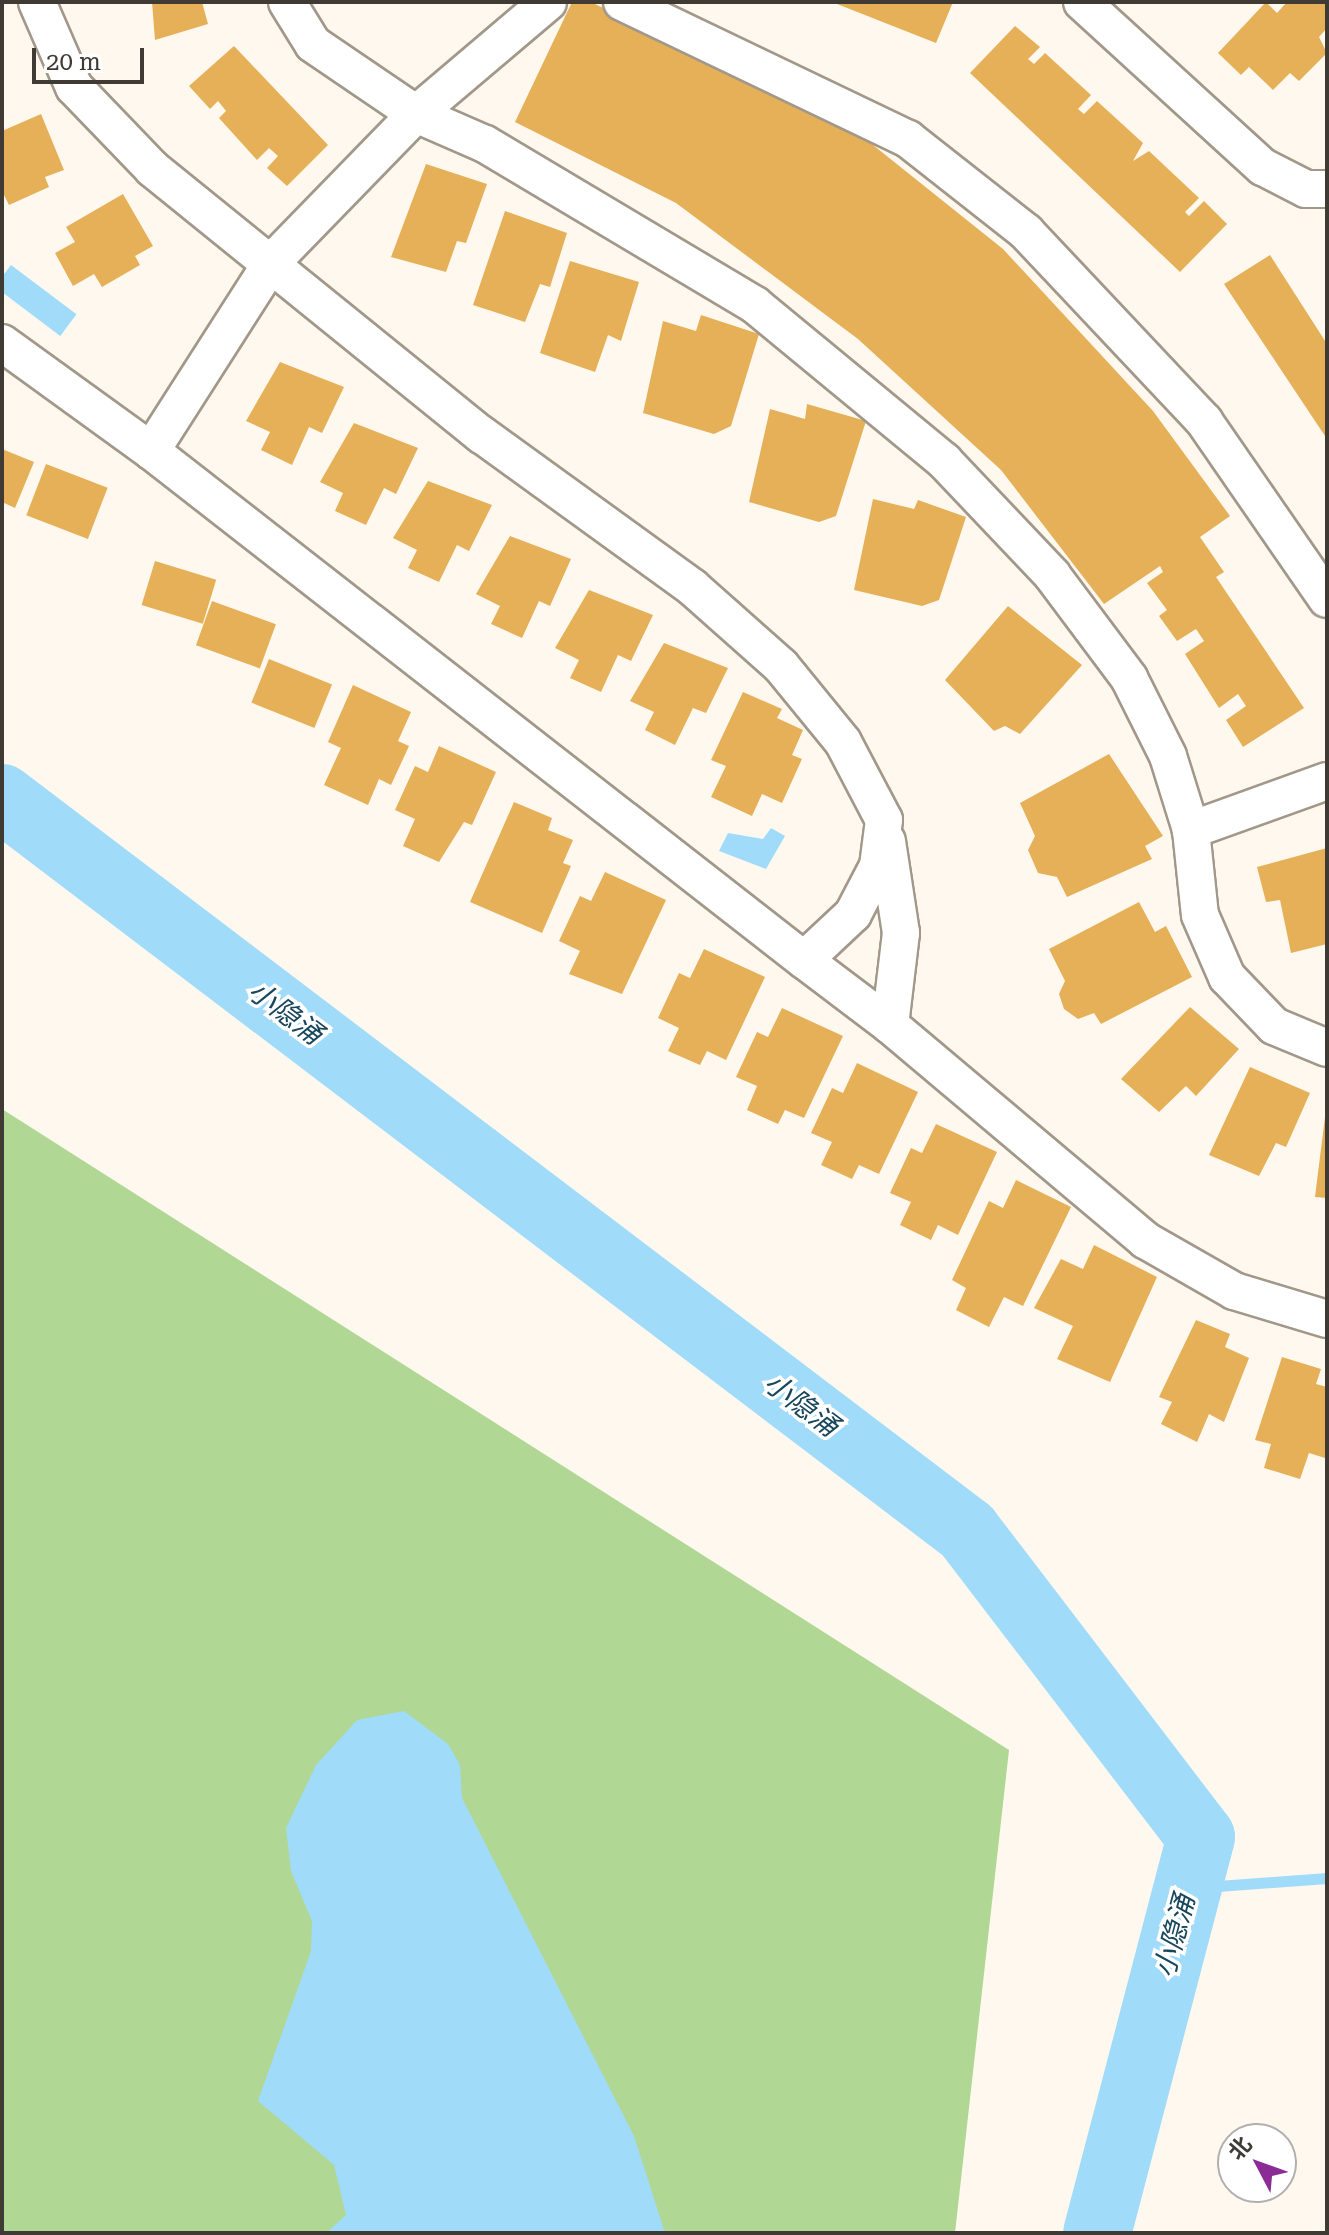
<!DOCTYPE html>
<html>
<head>
<meta charset="utf-8">
<style>
  body { margin:0 }
  #map { position:relative; width:1329px; height:2235px; overflow:hidden; background:#fff8ef; font-family:"Roboto Serif","Noto Sans SC",serif }
  div>[style] { position:absolute }
  .green>* { inset:0; background:#b0d794 }
  .water>* { inset:0; background:#a0dbfa; transform-origin:0 0 }
  .stream>* { height:11px; margin:-5.5px; padding:0 5.5px; transform-origin:5.5px; border-radius:5.5px; background:#a0dbfa }
  .river>* { height:68px; margin:-34px; padding:0 34px; transform-origin:34px; border-radius:34px; background:#a0dbfa }
  .building>* { inset:0; background:#e5b057; transform-origin:0 0 }
  .roads { filter:drop-shadow(2px 0 #a2988a) drop-shadow(-2px 0 #a2988a) drop-shadow(0 2px #a2988a) drop-shadow(0 -2px #a2988a) }
  .minor>* { height:36px; margin:-18px; padding:0 18px; transform-origin:18px; border-radius:18px; background:#fff }
  span { translate:-50% -50%; white-space:nowrap; text-align:center; line-height:1.15; -webkit-text-stroke:7px #fff; paint-order:stroke }
  .water-label { font-size:28px; color:#18465b; font-style:italic }
  .frame { position:absolute; inset:0; border:4px solid #3f3a34; pointer-events:none }
  .north { position:absolute; left:1217px; top:2123px; width:80px; height:80px; box-sizing:border-box; background:#fff; border:2px solid #b2b0ae; border-radius:50%; rotate:311deg; font-size:22px; font-weight:700; line-height:32px; text-align:center; color:#3f3a34 }
  .north::after { content:''; display:block; margin:auto; width:28px; height:36px; background:#8b2c95; clip-path:polygon(50% 0,100% 100%,50% 72%,0 100%) }
  .scale { position:absolute; left:32px; top:48px; width:112px; height:36px; box-sizing:border-box; border:4px solid #3f3a34; border-top:0; padding-left:10px; font-size:24px; line-height:28px; white-space:nowrap; color:#3f3a34; -webkit-text-stroke:6px #fff; paint-order:stroke }
</style>
</head>
<body>
<div id="map">
  <div class="green">
    <div style="clip-path:polygon(2px 1109px,1009px 1750px,955px 2233px,2px 2233px)"></div>
  </div>
  <div class="water">
    <div style="left:11px;top:265px;width:82px;height:27px;rotate:37deg"></div>
    <div style="clip-path:polygon(771px 828px,785px 836px,766px 869px,719px 851px,728px 833px,763px 839px)"></div>
    <div style="clip-path:polygon(404px 1711px,448px 1744px,460px 1765px,462px 1798px,634px 2136px,665px 2233px,326px 2233px,346px 2215px,334px 2165px,258px 2101px,311px 1951px,312px 1921px,291px 1871px,286px 1828px,316px 1765px,357px 1720px)"></div>
  </div>
  <div class="stream">
    <div style="left:1191px;top:1888px;width:136px;rotate:-4.2deg"></div>
  </div>
  <div class="river">
    <div style="left:2px;top:798px;width:1212px;rotate:37.22deg"></div>
    <div style="left:967px;top:1531px;width:385px;rotate:52.6deg"></div>
    <div style="left:1201px;top:1837px;width:409px;rotate:104.7deg"></div>
  </div>
  <div class="building">
    <div style="clip-path:polygon(152px 2px,202px 2px,208px 24px,155px 40px)"></div>
    <div style="clip-path:polygon(572px 2px,591px 2px,858px 133px,1003px 249px,1153px 411px,1230px 516px,1200px 537px,1224px 572px,1216px 577px,1304px 708px,1243px 747px,1226px 720px,1246px 706px,1238px 694px,1219px 708px,1185px 654px,1204px 641px,1196px 629px,1177px 641px,1159px 616px,1167px 610px,1147px 583px,1163px 572px,1160px 566px,1104px 604px,1001px 470px,858px 339px,676px 203px,515px 122px)"></div>
    <div style="clip-path:polygon(832px 2px,953px 2px,936px 43px)"></div>
    <div style="clip-path:polygon(1266px 2px,1277px 13px,1287px 2px,1327px 2px,1327px 28px,1319px 37px,1327px 53px,1299px 81px,1290px 73px,1273px 90px,1249px 67px,1241px 75px,1218px 53px)"></div>
    <div style="clip-path:polygon(1015px 26px,1040px 47px,1028px 59px,1034px 64px,1045px 53px,1091px 95px,1078px 109px,1084px 114px,1097px 101px,1143px 143px,1133px 161px,1149px 151px,1199px 198px,1185px 212px,1189px 216px,1204px 201px,1227px 224px,1180px 272px,970px 73px)"></div>
    <div style="clip-path:polygon(234px 46px,328px 145px,287px 186px,267px 168px,278px 156px,269px 148px,257px 160px,219px 118px,226px 111px,218px 101px,210px 109px,189px 86px)"></div>
    <div style="clip-path:polygon(41px 114px,64px 170px,45px 177px,49px 187px,9px 205px,2px 191px,2px 131px)"></div>
    <div style="clip-path:polygon(426px 164px,487px 184px,466px 243px,457px 241px,446px 272px,391px 257px)"></div>
    <div style="clip-path:polygon(123px 194px,153px 246px,135px 256px,140px 265px,102px 287px,94px 274px,73px 286px,55px 253px,75px 242px,66px 227px)"></div>
    <div style="clip-path:polygon(505px 211px,567px 233px,550px 287px,540px 284px,525px 322px,473px 305px)"></div>
    <div style="clip-path:polygon(1270px 255px,1327px 344px,1327px 439px,1224px 284px)"></div>
    <div style="clip-path:polygon(570px 261px,639px 282px,621px 341px,608px 335px,595px 372px,540px 353px)"></div>
    <div style="clip-path:polygon(701px 315px,759px 334px,731px 426px,714px 434px,643px 413px,663px 321px,696px 331px)"></div>
    <div style="clip-path:polygon(280px 362px,344px 387px,322px 433px,309px 427px,292px 465px,261px 450px,270px 432px,246px 421px)"></div>
    <div style="clip-path:polygon(807px 404px,866px 421px,836px 516px,819px 522px,749px 502px,770px 409px,805px 419px)"></div>
    <div style="clip-path:polygon(354px 423px,418px 448px,396px 494px,384px 488px,366px 525px,335px 511px,343px 493px,320px 482px)"></div>
    <div style="clip-path:polygon(2px 449px,34px 462px,15px 508px,2px 502px)"></div>
    <div style="left:46px;top:464px;width:66px;height:55px;rotate:21deg"></div>
    <div style="clip-path:polygon(428px 481px,492px 505px,469px 551px,457px 545px,439px 582px,408px 568px,417px 550px,393px 538px)"></div>
    <div style="clip-path:polygon(873px 499px,914px 509px,918px 500px,966px 517px,939px 600px,922px 606px,854px 590px)"></div>
    <div style="clip-path:polygon(510px 536px,571px 559px,550px 606px,539px 601px,522px 638px,491px 624px,500px 606px,476px 594px)"></div>
    <div style="left:155px;top:561px;width:64px;height:46px;rotate:17deg"></div>
    <div style="clip-path:polygon(589px 590px,653px 615px,631px 661px,618px 655px,601px 692px,570px 678px,579px 660px,555px 648px)"></div>
    <div style="left:212px;top:601px;width:68px;height:47px;rotate:20deg"></div>
    <div style="clip-path:polygon(1008px 606px,1082px 665px,1020px 734px,1005px 726px,994px 731px,945px 680px)"></div>
    <div style="clip-path:polygon(664px 643px,728px 668px,706px 713px,693px 708px,675px 745px,645px 730px,654px 712px,630px 701px)"></div>
    <div style="left:269px;top:659px;width:68px;height:47px;rotate:22deg"></div>
    <div style="clip-path:polygon(353px 685px,411px 712px,398px 741px,409px 746px,391px 785px,379px 779px,368px 805px,324px 785px,341px 748px,328px 742px)"></div>
    <div style="clip-path:polygon(743px 692px,782px 709px,777px 718px,803px 730px,792px 755px,802px 759px,782px 803px,762px 794px,752px 816px,711px 797px,726px 766px,711px 760px)"></div>
    <div style="clip-path:polygon(439px 746px,496px 772px,472px 825px,464px 822px,439px 862px,403px 846px,415px 819px,395px 810px,415px 766px,428px 772px)"></div>
    <div style="clip-path:polygon(1109px 754px,1163px 836px,1145px 846px,1152px 859px,1067px 897px,1057px 877px,1038px 873px,1028px 850px,1035px 836px,1020px 803px)"></div>
    <div style="clip-path:polygon(514px 802px,552px 818px,548px 830px,573px 840px,563px 863px,571px 866px,542px 933px,470px 902px)"></div>
    <div style="clip-path:polygon(1327px 848px,1327px 944px,1291px 953px,1280px 900px,1266px 902px,1257px 867px)"></div>
    <div style="clip-path:polygon(605px 872px,666px 900px,622px 994px,569px 974px,580px 951px,559px 941px,580px 896px,591px 901px)"></div>
    <div style="clip-path:polygon(1139px 902px,1155px 932px,1166px 926px,1192px 977px,1101px 1024px,1094px 1013px,1078px 1019px,1064px 1009px,1059px 994px,1065px 981px,1049px 949px)"></div>
    <div style="clip-path:polygon(704px 949px,765px 977px,726px 1060px,707px 1051px,700px 1065px,668px 1051px,679px 1028px,658px 1018px,679px 973px,690px 978px)"></div>
    <div style="clip-path:polygon(1190px 1007px,1239px 1049px,1196px 1096px,1186px 1086px,1159px 1112px,1121px 1079px)"></div>
    <div style="clip-path:polygon(782px 1008px,843px 1036px,804px 1118px,785px 1110px,778px 1124px,747px 1110px,757px 1086px,736px 1077px,757px 1032px,768px 1037px)"></div>
    <div style="clip-path:polygon(857px 1063px,918px 1092px,879px 1174px,859px 1165px,852px 1179px,821px 1165px,832px 1142px,811px 1133px,832px 1088px,843px 1093px)"></div>
    <div style="clip-path:polygon(1250px 1067px,1310px 1093px,1286px 1147px,1276px 1143px,1259px 1176px,1209px 1155px)"></div>
    <div style="clip-path:polygon(1325px 1117px,1327px 1117px,1327px 1198px,1315px 1197px)"></div>
    <div style="clip-path:polygon(936px 1124px,997px 1152px,958px 1235px,938px 1225px,931px 1240px,900px 1225px,911px 1202px,890px 1193px,911px 1148px,922px 1153px)"></div>
    <div style="clip-path:polygon(1016px 1180px,1071px 1207px,1023px 1306px,1004px 1297px,989px 1327px,956px 1310px,966px 1288px,952px 1280px,989px 1201px,1003px 1208px)"></div>
    <div style="clip-path:polygon(1094px 1245px,1157px 1277px,1110px 1382px,1057px 1359px,1073px 1326px,1034px 1308px,1061px 1259px,1083px 1269px)"></div>
    <div style="clip-path:polygon(1196px 1320px,1230px 1334px,1225px 1347px,1249px 1358px,1224px 1422px,1209px 1414px,1197px 1442px,1161px 1424px,1172px 1402px,1159px 1397px)"></div>
    <div style="clip-path:polygon(1282px 1357px,1321px 1369px,1316px 1384px,1327px 1387px,1325px 1458px,1309px 1453px,1300px 1479px,1264px 1468px,1271px 1444px,1255px 1440px)"></div>
  </div>
  <div class="roads">
    <div class="minor">
      <div style="left:37px;top:2px;width:93px;rotate:66.5deg"></div>
      <div style="left:74px;top:87px;width:114px;rotate:46.1deg"></div>
      <div style="left:153px;top:169px;width:423px;rotate:39deg"></div>
      <div style="left:482px;top:435px;width:259px;rotate:35.9deg"></div>
      <div style="left:692px;top:587px;width:119px;rotate:41.6deg"></div>
      <div style="left:781px;top:666px;width:98px;rotate:50.8deg"></div>
      <div style="left:843px;top:742px;width:88px;rotate:62.3deg"></div>
      <div style="left:884px;top:820px;width:46px;rotate:97.4deg"></div>
      <div style="left:878px;top:866px;width:54px;rotate:117.5deg"></div>
      <div style="left:853px;top:914px;width:67px;rotate:136.8deg"></div>
      <div style="left:804px;top:960px;width:828px;rotate:-142.06deg"></div>
      <div style="left:287px;top:2px;width:49px;rotate:58.2deg"></div>
      <div style="left:313px;top:44px;width:125px;rotate:34.2deg"></div>
      <div style="left:416px;top:114px;width:75px;rotate:23.5deg"></div>
      <div style="left:485px;top:144px;width:314px;rotate:30.8deg"></div>
      <div style="left:755px;top:305px;width:245px;rotate:39.5deg"></div>
      <div style="left:944px;top:461px;width:157px;rotate:46.5deg"></div>
      <div style="left:1052px;top:575px;width:129px;rotate:53.2deg"></div>
      <div style="left:1129px;top:678px;width:87px;rotate:63.4deg"></div>
      <div style="left:1168px;top:756px;width:77px;rotate:72.7deg"></div>
      <div style="left:622px;top:2px;width:317px;rotate:25.6deg"></div>
      <div style="left:908px;top:139px;width:150px;rotate:38.2deg"></div>
      <div style="left:1026px;top:232px;width:260px;rotate:46.7deg"></div>
      <div style="left:1204px;top:421px;width:216px;rotate:55.4deg"></div>
      <div style="left:1082px;top:2px;width:245px;rotate:42.4deg"></div>
      <div style="left:1263px;top:167px;width:48px;rotate:27.1deg"></div>
      <div style="left:1306px;top:189px;width:21px"></div>
      <div style="left:2px;top:343px;width:184px;rotate:35.9deg"></div>
      <div style="left:151px;top:451px;width:223px;rotate:-57.4deg"></div>
      <div style="left:271px;top:263px;width:208px;rotate:-45.8deg"></div>
      <div style="left:416px;top:114px;width:173px;rotate:-40.3deg"></div>
      <div style="left:1327px;top:781px;width:145px;rotate:160.2deg"></div>
      <div style="left:1191px;top:830px;width:85px;rotate:84deg"></div>
      <div style="left:1200px;top:915px;width:68px;rotate:66.5deg"></div>
      <div style="left:1227px;top:977px;width:68px;rotate:46.2deg"></div>
      <div style="left:1274px;top:1026px;width:57px;rotate:22.5deg"></div>
      <div style="left:804px;top:960px;width:108px;rotate:37.1deg"></div>
      <div style="left:890px;top:1025px;width:93px;rotate:-83.2deg"></div>
      <div style="left:901px;top:933px;width:93px;rotate:-98.7deg"></div>
      <div style="left:890px;top:1025px;width:334px;rotate:40.1deg"></div>
      <div style="left:1145px;top:1240px;width:103px;rotate:29.8deg"></div>
      <div style="left:1234px;top:1291px;width:97px;rotate:16.8deg"></div>
    </div>
  </div>
  <div class="water-label">
    <span style="left:285px;top:1013px;rotate:37deg">小隐涌</span>
    <span style="left:801px;top:1405px;rotate:37deg">小隐涌</span>
    <span style="left:1175px;top:1936px;rotate:-75deg">小隐涌</span>
  </div>
  <div class="frame"></div>
  <div class="north">北</div>
  <div class="scale">20 m</div>
</div>
</body>
</html>
